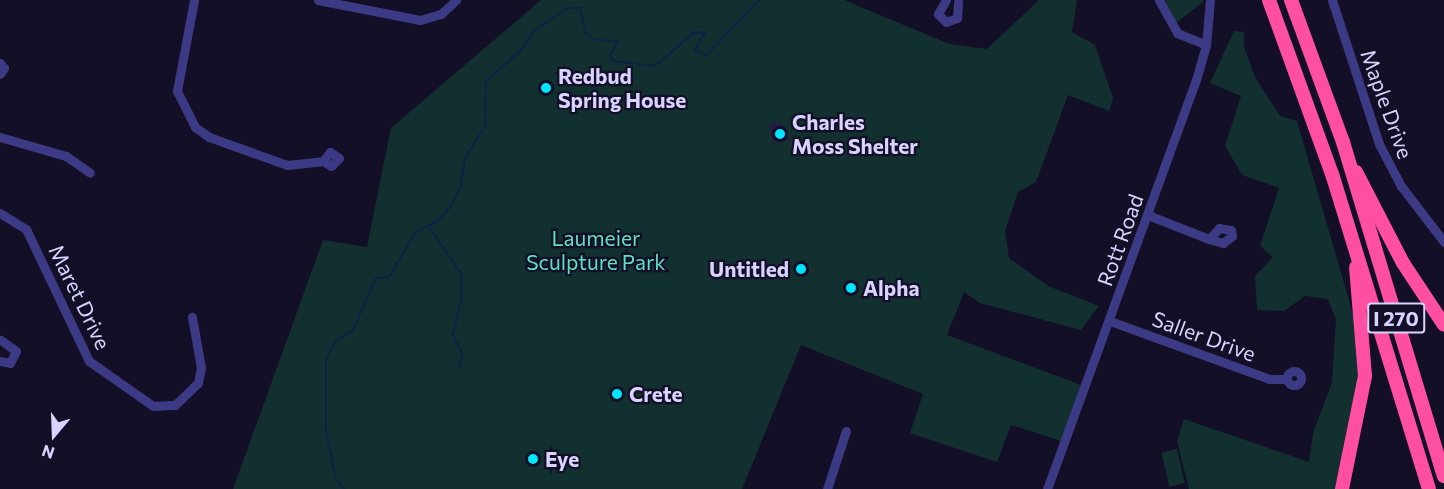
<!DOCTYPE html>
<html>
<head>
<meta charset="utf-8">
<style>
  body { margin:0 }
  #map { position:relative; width:1444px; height:489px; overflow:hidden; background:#130f26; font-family:Commissioner,sans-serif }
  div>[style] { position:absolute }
  .green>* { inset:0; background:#12302f; transform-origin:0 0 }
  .stream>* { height:1.5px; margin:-0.75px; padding:0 0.75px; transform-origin:0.75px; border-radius:0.75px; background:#0c2248 }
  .building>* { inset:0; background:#241b47 }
  .minor>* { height:9px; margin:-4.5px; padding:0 4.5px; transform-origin:4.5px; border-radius:4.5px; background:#3d3a85 }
  .minor>.ring { margin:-4.5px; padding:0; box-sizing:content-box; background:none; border:9px solid #3d3a85; border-radius:50% }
  .highway>* { height:14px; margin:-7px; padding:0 7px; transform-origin:7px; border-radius:7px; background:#ff4fa3 }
  .dots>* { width:16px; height:16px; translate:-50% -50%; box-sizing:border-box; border:3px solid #130f26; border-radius:50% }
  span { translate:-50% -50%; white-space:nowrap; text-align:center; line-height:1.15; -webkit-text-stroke:4.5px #130f26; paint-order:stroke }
  .shield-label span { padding:2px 4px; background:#130f26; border:2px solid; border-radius:4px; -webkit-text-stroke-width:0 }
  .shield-label { font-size:20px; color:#d9d4ff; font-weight:700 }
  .poi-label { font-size:21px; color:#d9d4ff; font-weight:700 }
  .left { translate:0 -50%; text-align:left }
  .right { translate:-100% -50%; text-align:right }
  .street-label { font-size:21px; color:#d9d4ff }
  .park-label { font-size:21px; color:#5fe0c0 }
  .north { position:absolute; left:24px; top:405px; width:60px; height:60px; -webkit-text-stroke:4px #130f26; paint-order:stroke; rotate:199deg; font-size:16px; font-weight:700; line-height:24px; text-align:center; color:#d9d4ff }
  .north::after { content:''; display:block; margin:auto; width:21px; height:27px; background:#d9d4ff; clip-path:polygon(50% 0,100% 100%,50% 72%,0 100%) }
</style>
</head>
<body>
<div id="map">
  <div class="green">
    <div style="clip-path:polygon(541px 0,844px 0,949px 44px,987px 49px,1039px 0,1077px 0,1072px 32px,1095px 45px,1113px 98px,1109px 111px,1068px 95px,1036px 182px,1018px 192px,1005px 231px,1009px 258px,1048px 286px,1099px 306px,1081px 330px,980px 303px,964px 292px,947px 335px,1081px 385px,1061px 441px,1011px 425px,997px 462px,910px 433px,923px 394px,801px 345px,742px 489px,233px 489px,323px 240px,367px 247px,391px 128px)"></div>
    <div style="clip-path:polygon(1165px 0,1203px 0,1203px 2px,1176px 23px)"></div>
    <div style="clip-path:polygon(1234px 31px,1244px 32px,1244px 47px,1255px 77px,1280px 116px,1297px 121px,1355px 321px,1358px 378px,1335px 489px,1189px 489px,1177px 441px,1184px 419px,1309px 462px,1313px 433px,1332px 382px,1336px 320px,1328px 299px,1305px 296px,1284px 311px,1257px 310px,1255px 276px,1273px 257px,1260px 246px,1279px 188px,1242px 175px,1225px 146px,1241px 96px,1210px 83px)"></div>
    <div style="left:1177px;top:449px;width:35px;height:16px;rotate:77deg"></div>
  </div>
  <div class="stream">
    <div style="left:429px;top:226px;width:59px;rotate:56deg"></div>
    <div style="left:462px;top:275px;width:25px;rotate:90deg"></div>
    <div style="left:462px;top:300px;width:36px;rotate:104deg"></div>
    <div style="left:453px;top:335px;width:21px;rotate:62deg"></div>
    <div style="left:463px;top:354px;width:13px;rotate:103deg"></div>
    <div style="left:344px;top:489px;width:12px;rotate:-132deg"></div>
    <div style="left:336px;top:480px;width:51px;rotate:-101.3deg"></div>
    <div style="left:326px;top:430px;width:71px;rotate:-90deg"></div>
    <div style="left:326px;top:359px;width:19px;rotate:-62deg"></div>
    <div style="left:335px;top:342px;width:22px;rotate:-34deg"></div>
    <div style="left:353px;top:330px;width:57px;rotate:-66.1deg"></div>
    <div style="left:376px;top:278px;width:13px;rotate:-4deg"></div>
    <div style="left:389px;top:277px;width:52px;rotate:-59deg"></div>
    <div style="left:416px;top:232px;width:25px;rotate:-27deg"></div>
    <div style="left:438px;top:221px;width:18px;rotate:-49deg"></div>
    <div style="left:450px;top:207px;width:24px;rotate:-62deg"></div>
    <div style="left:461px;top:186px;width:26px;rotate:-83deg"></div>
    <div style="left:464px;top:160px;width:39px;rotate:-58deg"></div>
    <div style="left:485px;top:127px;width:45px;rotate:-88.7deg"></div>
    <div style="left:486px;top:82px;width:47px;rotate:-42.4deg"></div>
    <div style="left:521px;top:50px;width:24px;rotate:-55deg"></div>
    <div style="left:535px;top:30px;width:40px;rotate:-34deg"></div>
    <div style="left:568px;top:8px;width:12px"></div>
    <div style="left:580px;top:8px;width:27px;rotate:75deg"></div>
    <div style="left:587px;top:34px;width:9px;rotate:36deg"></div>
    <div style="left:594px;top:39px;width:24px;rotate:7deg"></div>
    <div style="left:618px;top:42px;width:16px;rotate:120deg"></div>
    <div style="left:610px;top:56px;width:6px;rotate:51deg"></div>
    <div style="left:614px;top:61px;width:41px;rotate:7deg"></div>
    <div style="left:655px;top:66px;width:52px;rotate:-40.4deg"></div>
    <div style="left:695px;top:32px;width:10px;rotate:6deg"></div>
    <div style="left:705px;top:33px;width:21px;rotate:119deg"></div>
    <div style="left:695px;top:51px;width:13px;rotate:18deg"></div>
    <div style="left:707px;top:55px;width:76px;rotate:-46.6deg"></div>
  </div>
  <div class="building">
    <div style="clip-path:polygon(781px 122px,790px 140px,773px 143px,769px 124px)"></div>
  </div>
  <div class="minor">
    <div style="left:194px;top:0;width:93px;rotate:100.6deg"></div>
    <div style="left:177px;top:91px;width:40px;rotate:63.4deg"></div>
    <div style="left:195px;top:127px;width:17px;rotate:36deg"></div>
    <div style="left:209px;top:137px;width:83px;rotate:19.7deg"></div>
    <div style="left:287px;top:165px;width:36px;rotate:-6deg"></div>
    <div style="left:323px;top:161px;width:9px;rotate:32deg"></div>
    <div style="left:331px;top:166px;width:11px;rotate:-45deg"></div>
    <div style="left:339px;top:158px;width:11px;rotate:-146deg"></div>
    <div style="left:330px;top:152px;width:11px;rotate:128deg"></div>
    <div style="left:318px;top:0;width:104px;rotate:11.1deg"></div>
    <div style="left:420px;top:20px;width:22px;rotate:-16deg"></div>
    <div style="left:441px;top:14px;width:21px;rotate:-43deg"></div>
    <div style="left:946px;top:0;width:16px;rotate:120deg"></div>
    <div style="left:938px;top:14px;width:11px;rotate:45deg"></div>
    <div style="left:946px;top:22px;width:12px;rotate:-20deg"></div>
    <div style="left:957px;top:18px;width:16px;rotate:-86deg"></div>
    <div style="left:1159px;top:0;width:38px;rotate:61deg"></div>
    <div style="left:1177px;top:33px;width:31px;rotate:22deg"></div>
    <div style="left:1332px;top:0;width:151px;rotate:71.9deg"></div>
    <div style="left:1379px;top:144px;width:47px;rotate:62.4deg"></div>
    <div style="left:1401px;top:186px;width:71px;rotate:52.5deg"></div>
    <div style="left:0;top:63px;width:6px;rotate:51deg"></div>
    <div style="left:4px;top:68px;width:7px;rotate:124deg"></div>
    <div style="left:0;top:137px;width:69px;rotate:16.1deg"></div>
    <div style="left:66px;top:156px;width:29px;rotate:35deg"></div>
    <div style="left:0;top:213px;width:31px;rotate:32deg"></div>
    <div style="left:26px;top:229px;width:146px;rotate:64.5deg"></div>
    <div style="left:89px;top:361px;width:78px;rotate:35.1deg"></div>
    <div style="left:153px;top:406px;width:22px;rotate:-3deg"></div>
    <div style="left:175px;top:405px;width:32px;rotate:-44deg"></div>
    <div style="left:198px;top:383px;width:15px;rotate:-79deg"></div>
    <div style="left:201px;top:368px;width:52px;rotate:-100deg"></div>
    <div style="left:1148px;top:215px;width:66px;rotate:21.5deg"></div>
    <div style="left:1209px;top:239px;width:15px;rotate:16deg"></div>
    <div style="left:1223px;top:243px;width:11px;rotate:-38deg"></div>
    <div style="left:1232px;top:236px;width:6px;rotate:-99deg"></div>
    <div style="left:1231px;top:230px;width:12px;rotate:-171deg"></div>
    <div style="left:1219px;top:228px;width:15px;rotate:132deg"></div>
    <div style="left:1110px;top:321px;width:169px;rotate:20deg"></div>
    <div style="left:1269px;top:379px;width:17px"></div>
    <div style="left:0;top:361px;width:10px;rotate:11deg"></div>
    <div style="left:10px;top:363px;width:13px;rotate:-63deg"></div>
    <div style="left:16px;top:351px;width:19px;rotate:-144deg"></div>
    <div class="ring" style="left:1287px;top:371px;width:5px;height:5px"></div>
    <div style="left:827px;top:489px;width:61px;rotate:-71.9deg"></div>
    <div style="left:1047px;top:489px;width:435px;rotate:-70deg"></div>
    <div style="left:1196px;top:80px;width:36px;rotate:-74deg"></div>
    <div style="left:1206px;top:45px;width:45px;rotate:-84.9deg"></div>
  </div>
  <div class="highway">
    <div style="left:1269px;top:0;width:188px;rotate:70.1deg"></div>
    <div style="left:1333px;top:177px;width:326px;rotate:72.9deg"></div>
    <div style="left:1291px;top:0;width:151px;rotate:69.9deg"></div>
    <div style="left:1343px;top:142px;width:349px;rotate:73.2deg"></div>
    <div style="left:1356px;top:172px;width:102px;rotate:62.7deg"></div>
    <div style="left:1403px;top:263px;width:74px;rotate:56.5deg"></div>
    <div style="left:1342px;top:489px;width:115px;rotate:-78.5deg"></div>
    <div style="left:1365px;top:376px;width:109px;rotate:-94.7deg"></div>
  </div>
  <div class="dots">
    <div style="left:546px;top:88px;background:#00e5ff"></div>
    <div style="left:780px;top:134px;background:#00e5ff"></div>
    <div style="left:801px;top:269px;background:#00e5ff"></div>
    <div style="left:851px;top:288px;background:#00e5ff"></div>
    <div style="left:617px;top:394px;background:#00e5ff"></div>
    <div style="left:533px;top:459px;background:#00e5ff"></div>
  </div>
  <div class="shield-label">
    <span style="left:1396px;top:318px">I 270</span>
  </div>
  <div class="poi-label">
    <span class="left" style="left:558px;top:88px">Redbud<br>Spring House</span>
    <span class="left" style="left:792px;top:134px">Charles<br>Moss Shelter</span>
    <span class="right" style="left:789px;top:269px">Untitled</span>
    <span class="left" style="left:863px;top:288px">Alpha</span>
    <span class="left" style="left:629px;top:394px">Crete</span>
    <span class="left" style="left:545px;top:459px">Eye</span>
  </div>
  <div class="street-label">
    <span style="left:1387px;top:104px;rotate:70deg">Maple Drive</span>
    <span style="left:1120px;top:240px;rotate:-70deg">Rott Road</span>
    <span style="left:80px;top:297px;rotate:64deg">Maret Drive</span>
    <span style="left:1204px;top:336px;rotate:20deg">Saller Drive</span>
  </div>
  <div class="park-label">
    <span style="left:596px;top:250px">Laumeier<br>Sculpture Park</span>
  </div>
  <div class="north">N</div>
</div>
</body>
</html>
